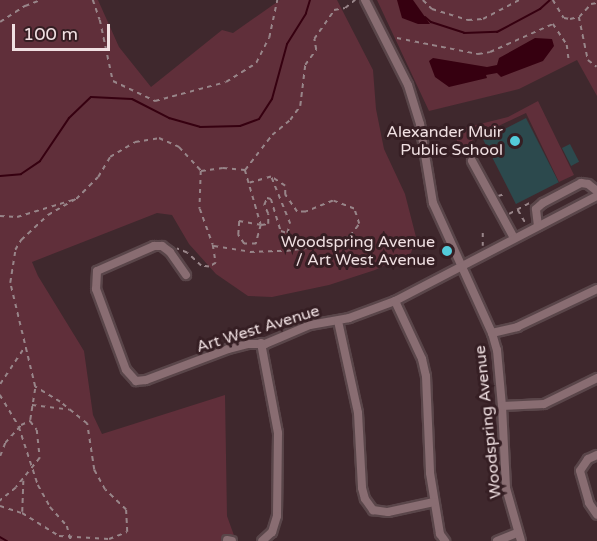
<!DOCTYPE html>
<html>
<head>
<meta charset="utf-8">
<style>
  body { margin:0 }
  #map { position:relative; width:597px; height:541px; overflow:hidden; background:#3f282d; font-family:"Varela Round",sans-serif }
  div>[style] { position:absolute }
  .green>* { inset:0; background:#602f3a }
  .water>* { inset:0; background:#360010 }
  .stream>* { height:2px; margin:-1px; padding:0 1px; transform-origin:1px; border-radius:1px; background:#360010 }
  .building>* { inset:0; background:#2c494d; transform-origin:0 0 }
  .path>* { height:1.5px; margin-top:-0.75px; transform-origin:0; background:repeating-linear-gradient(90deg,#988589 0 4.5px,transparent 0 9px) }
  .roads { filter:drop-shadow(2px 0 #5a464a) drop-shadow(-2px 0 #5a464a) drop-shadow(0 2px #5a464a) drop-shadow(0 -2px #5a464a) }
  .minor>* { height:8px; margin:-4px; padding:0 4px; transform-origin:4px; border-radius:4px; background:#896d72 }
  .dots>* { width:16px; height:16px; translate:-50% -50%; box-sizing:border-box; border:3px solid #351e23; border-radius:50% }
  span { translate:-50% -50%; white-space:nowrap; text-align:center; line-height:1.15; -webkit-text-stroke:6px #351e23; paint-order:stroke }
  .poi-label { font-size:16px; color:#f0e0e2 }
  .right { translate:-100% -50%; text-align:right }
  .street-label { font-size:16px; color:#f0e0e2 }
  .scale { position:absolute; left:12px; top:24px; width:98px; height:27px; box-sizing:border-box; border:3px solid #f0e0e2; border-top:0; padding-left:8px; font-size:18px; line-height:21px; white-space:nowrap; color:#f0e0e2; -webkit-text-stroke:4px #351e23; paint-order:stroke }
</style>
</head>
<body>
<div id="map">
  <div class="green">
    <div style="clip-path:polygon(0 0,98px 0,119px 47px,151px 87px,222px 30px,233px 33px,280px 0,337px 0,373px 70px,376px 109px,384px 149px,405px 194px,416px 237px,411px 253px,375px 270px,329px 285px,272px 297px,248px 296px,216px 274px,189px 244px,172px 215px,157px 213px,32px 262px,38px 276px,84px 351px,93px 415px,102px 434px,225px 395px,227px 516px,236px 541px,0 541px)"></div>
    <div style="clip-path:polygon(377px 0,597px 0,597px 96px,577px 60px,519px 89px,429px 111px)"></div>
    <div style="clip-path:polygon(538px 101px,574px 175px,559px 182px,526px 113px,473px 138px,469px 152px,458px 153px,456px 130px,508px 117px)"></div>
  </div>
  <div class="water">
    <div style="clip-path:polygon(397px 0,413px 0,430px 24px,418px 24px,402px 18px)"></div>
    <div style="clip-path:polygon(535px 38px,552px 39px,554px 46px,543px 61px,501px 77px,497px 73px,486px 75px,487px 78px,449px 87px,435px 77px,429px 61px,433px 58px,487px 67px,497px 65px,499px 58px)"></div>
  </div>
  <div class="stream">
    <div style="left:425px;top:17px;width:8px;rotate:40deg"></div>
    <div style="left:431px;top:22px;width:35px;rotate:18deg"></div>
    <div style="left:464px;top:33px;width:33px;rotate:-2deg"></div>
    <div style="left:497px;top:32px;width:49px;rotate:-28.1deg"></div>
    <div style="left:540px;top:9px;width:13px;rotate:-42deg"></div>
    <div style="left:0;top:176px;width:21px;rotate:-5deg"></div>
    <div style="left:21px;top:174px;width:23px;rotate:-34deg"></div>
    <div style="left:40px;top:161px;width:52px;rotate:-56deg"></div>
    <div style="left:69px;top:118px;width:30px;rotate:-44deg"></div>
    <div style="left:91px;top:97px;width:41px;rotate:2.8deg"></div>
    <div style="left:132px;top:99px;width:42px;rotate:27.2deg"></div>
    <div style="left:169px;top:118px;width:32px;rotate:16deg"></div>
    <div style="left:200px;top:127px;width:40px;rotate:-1.4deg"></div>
    <div style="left:240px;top:126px;width:20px;rotate:-20deg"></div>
    <div style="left:259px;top:119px;width:24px;rotate:-57deg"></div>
    <div style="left:272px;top:99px;width:57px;rotate:-74.7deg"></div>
    <div style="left:287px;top:44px;width:36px;rotate:-58deg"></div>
    <div style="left:306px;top:13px;width:14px;rotate:-73deg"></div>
    <div style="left:0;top:537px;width:8px;rotate:30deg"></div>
  </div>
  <div class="building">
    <div style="left:526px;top:118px;width:72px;height:48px;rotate:63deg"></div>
    <div style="left:570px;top:144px;width:20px;height:9px;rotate:63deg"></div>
  </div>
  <div class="path">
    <div style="left:93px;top:0;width:21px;rotate:71deg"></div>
    <div style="left:100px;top:20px;width:62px;rotate:78deg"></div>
    <div style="left:113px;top:81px;width:47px;rotate:25.5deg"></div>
    <div style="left:155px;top:101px;width:73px;rotate:-15deg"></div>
    <div style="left:226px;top:82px;width:36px;rotate:-32deg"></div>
    <div style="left:256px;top:63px;width:28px;rotate:-63deg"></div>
    <div style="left:269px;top:38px;width:39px;rotate:-78deg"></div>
    <div style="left:423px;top:0;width:13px;rotate:45deg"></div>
    <div style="left:432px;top:9px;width:38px;rotate:17deg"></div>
    <div style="left:468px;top:20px;width:15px;rotate:-4deg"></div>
    <div style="left:483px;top:19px;width:41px;rotate:-27.8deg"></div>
    <div style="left:553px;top:0;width:21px;rotate:59deg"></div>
    <div style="left:564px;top:18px;width:6px;rotate:9deg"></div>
    <div style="left:570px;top:19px;width:9px;rotate:-13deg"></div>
    <div style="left:579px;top:17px;width:18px;rotate:-47deg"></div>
    <div style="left:591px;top:4px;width:6px;rotate:-9deg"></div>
    <div style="left:579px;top:17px;width:44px;rotate:78.2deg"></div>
    <div style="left:588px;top:60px;width:11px;rotate:38deg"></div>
    <div style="left:0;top:22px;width:30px;rotate:-33deg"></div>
    <div style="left:25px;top:6px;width:17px;rotate:-21deg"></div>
    <div style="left:397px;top:38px;width:83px;rotate:11.2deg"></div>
    <div style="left:478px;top:54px;width:12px;rotate:-9deg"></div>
    <div style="left:490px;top:52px;width:69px;rotate:-24deg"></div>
    <div style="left:553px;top:24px;width:25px;rotate:56deg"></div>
    <div style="left:567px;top:45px;width:17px;rotate:83deg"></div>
    <div style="left:245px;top:170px;width:57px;rotate:73.8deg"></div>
    <div style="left:261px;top:225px;width:20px;rotate:105deg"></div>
    <div style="left:256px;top:244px;width:12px;rotate:180deg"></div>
    <div style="left:244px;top:244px;width:11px;rotate:-124deg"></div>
    <div style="left:238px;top:235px;width:14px;rotate:-86deg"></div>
    <div style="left:239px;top:221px;width:22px;rotate:10deg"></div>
    <div style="left:261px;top:225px;width:7px;rotate:-8deg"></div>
    <div style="left:268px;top:224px;width:10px;rotate:-90deg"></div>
    <div style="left:268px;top:214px;width:10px;rotate:-114deg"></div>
    <div style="left:264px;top:205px;width:8px;rotate:-67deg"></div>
    <div style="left:267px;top:198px;width:4px;rotate:14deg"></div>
    <div style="left:271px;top:199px;width:34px;rotate:73deg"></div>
    <div style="left:281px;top:231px;width:6px;rotate:18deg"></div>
    <div style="left:287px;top:233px;width:9px;rotate:-72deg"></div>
    <div style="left:290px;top:224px;width:51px;rotate:-112deg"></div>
    <div style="left:201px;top:171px;width:22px;rotate:-8deg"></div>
    <div style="left:223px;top:168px;width:22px;rotate:5deg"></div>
    <div style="left:245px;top:170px;width:44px;rotate:-52.4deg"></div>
    <div style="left:272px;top:135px;width:23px;rotate:-40deg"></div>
    <div style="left:290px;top:120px;width:17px;rotate:-54deg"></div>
    <div style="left:300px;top:106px;width:41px;rotate:-83deg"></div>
    <div style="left:305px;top:65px;width:19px;rotate:-54deg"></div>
    <div style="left:316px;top:50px;width:11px;rotate:-100deg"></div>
    <div style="left:314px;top:39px;width:35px;rotate:-55deg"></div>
    <div style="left:334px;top:10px;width:11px;rotate:-10deg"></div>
    <div style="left:345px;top:8px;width:13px;rotate:-39deg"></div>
    <div style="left:498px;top:196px;width:7px;rotate:-16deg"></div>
    <div style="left:518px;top:210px;width:16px;rotate:60deg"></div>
    <div style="left:509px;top:214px;width:24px;rotate:-28deg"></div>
    <div style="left:0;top:216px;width:17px;rotate:3deg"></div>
    <div style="left:17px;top:217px;width:62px;rotate:-17deg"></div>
    <div style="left:76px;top:199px;width:31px;rotate:-45deg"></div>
    <div style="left:98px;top:177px;width:23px;rotate:-59deg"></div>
    <div style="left:110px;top:157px;width:29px;rotate:-31deg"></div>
    <div style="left:135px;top:142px;width:24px;rotate:-9deg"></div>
    <div style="left:159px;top:138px;width:22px;rotate:24deg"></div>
    <div style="left:179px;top:147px;width:33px;rotate:47deg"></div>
    <div style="left:201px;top:171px;width:38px;rotate:92deg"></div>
    <div style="left:200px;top:209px;width:38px;rotate:70deg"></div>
    <div style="left:213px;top:245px;width:18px;rotate:81deg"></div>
    <div style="left:216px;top:263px;width:8px;rotate:150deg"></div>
    <div style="left:209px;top:267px;width:8px;rotate:-173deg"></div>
    <div style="left:201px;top:266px;width:19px;rotate:-137deg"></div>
    <div style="left:187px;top:253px;width:11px;rotate:-158deg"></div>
    <div style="left:483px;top:233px;width:13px;rotate:90deg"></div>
    <div style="left:214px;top:246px;width:36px;rotate:9deg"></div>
    <div style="left:250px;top:252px;width:36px;rotate:-2deg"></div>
    <div style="left:286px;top:251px;width:41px;rotate:-8.3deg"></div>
    <div style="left:327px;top:245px;width:25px;rotate:-21deg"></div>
    <div style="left:350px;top:236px;width:15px;rotate:-53deg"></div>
    <div style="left:359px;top:224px;width:16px;rotate:-108deg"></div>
    <div style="left:354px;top:209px;width:22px;rotate:-159deg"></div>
    <div style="left:333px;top:201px;width:29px;rotate:158deg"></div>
    <div style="left:306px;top:212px;width:9px;rotate:180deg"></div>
    <div style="left:297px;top:212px;width:21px;rotate:-125deg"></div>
    <div style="left:285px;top:195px;width:9px;rotate:-90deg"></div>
    <div style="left:285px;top:186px;width:17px;rotate:-147deg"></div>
    <div style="left:271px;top:177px;width:22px;rotate:164deg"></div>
    <div style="left:0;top:384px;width:43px;rotate:-56.3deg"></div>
    <div style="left:0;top:395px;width:37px;rotate:59deg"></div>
    <div style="left:19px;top:427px;width:61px;rotate:71.9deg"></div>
    <div style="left:38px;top:485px;width:25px;rotate:61deg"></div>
    <div style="left:50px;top:507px;width:25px;rotate:48deg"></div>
    <div style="left:67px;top:526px;width:16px;rotate:75deg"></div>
    <div style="left:32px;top:405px;width:38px;rotate:7deg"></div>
    <div style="left:30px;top:420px;width:33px;rotate:-81deg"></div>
    <div style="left:0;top:456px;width:14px;rotate:-69deg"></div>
    <div style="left:5px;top:443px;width:24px;rotate:-48deg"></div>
    <div style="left:21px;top:425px;width:10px;rotate:-24deg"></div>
    <div style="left:30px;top:421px;width:11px;rotate:52deg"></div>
    <div style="left:37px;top:430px;width:28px;rotate:84deg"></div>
    <div style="left:40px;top:458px;width:38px;rotate:129deg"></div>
    <div style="left:16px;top:488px;width:21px;rotate:141deg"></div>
    <div style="left:0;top:506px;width:23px;rotate:18deg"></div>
    <div style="left:22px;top:513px;width:44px;rotate:31.9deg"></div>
    <div style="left:59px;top:536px;width:50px;rotate:3.4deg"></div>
    <div style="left:109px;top:539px;width:19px;rotate:-21deg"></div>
    <div style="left:127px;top:532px;width:22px;rotate:-93deg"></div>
    <div style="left:126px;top:510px;width:29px;rotate:-136deg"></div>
    <div style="left:105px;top:490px;width:23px;rotate:-119deg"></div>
    <div style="left:94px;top:470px;width:47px;rotate:-98.7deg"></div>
    <div style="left:87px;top:424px;width:35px;rotate:-141deg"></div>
    <div style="left:60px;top:402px;width:29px;rotate:-149deg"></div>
    <div style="left:35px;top:387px;width:107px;rotate:-103.5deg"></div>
    <div style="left:10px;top:283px;width:33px;rotate:-81deg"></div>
    <div style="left:15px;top:250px;width:12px;rotate:-59deg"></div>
    <div style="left:21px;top:240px;width:37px;rotate:-43deg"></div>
    <div style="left:48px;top:215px;width:32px;rotate:-30deg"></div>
    <div style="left:22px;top:512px;width:31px;rotate:-88deg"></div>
  </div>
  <div class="roads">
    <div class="minor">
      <div style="left:365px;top:0;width:95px;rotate:63.2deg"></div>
      <div style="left:408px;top:85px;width:41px;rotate:72.9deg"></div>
      <div style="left:420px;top:124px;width:80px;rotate:80.7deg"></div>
      <div style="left:433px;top:203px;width:143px;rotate:65.6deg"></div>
      <div style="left:492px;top:333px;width:18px;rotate:74deg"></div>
      <div style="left:497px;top:350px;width:56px;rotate:84.9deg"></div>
      <div style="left:502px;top:406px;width:82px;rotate:87.2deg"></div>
      <div style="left:506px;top:488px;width:55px;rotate:74.2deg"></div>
      <div style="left:472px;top:161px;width:88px;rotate:61.4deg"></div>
      <div style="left:538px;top:226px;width:17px;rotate:-97deg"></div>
      <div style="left:536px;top:209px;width:9px;rotate:-41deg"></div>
      <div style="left:543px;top:203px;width:43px;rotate:-27.8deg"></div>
      <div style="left:581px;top:183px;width:7px;rotate:8deg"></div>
      <div style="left:588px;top:184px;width:11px;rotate:38deg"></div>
      <div style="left:186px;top:275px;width:28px;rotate:-125deg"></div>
      <div style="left:170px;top:252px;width:10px;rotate:-143deg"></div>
      <div style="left:162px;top:246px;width:8px;rotate:180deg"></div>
      <div style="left:154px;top:246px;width:62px;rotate:156.3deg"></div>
      <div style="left:97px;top:271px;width:18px;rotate:93deg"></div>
      <div style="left:96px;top:289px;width:86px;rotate:69.7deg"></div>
      <div style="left:126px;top:370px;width:15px;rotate:48deg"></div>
      <div style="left:136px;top:381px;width:10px;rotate:-6deg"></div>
      <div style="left:146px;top:380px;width:88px;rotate:-20.7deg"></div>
      <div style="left:228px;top:349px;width:21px;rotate:-14deg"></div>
      <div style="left:248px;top:344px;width:17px"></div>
      <div style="left:265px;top:344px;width:49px;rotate:-22.9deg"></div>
      <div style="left:310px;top:325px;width:40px;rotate:-10deg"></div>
      <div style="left:349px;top:318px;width:49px;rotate:-20.3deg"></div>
      <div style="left:395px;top:301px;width:228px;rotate:-27.5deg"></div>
      <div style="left:395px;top:301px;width:64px;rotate:65deg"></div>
      <div style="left:422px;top:359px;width:17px;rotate:77deg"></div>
      <div style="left:426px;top:376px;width:97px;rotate:87.6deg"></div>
      <div style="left:430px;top:473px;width:62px;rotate:80.7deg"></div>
      <div style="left:440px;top:534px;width:9px;rotate:54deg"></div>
      <div style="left:338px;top:321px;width:94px;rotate:77.7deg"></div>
      <div style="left:358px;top:413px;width:75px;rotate:86.9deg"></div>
      <div style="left:362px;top:488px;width:11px;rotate:75deg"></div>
      <div style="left:365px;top:499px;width:14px;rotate:54deg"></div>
      <div style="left:373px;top:510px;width:15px;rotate:8deg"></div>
      <div style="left:388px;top:512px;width:47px;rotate:-12.3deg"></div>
      <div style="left:492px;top:333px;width:26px;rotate:-13deg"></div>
      <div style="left:517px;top:327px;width:89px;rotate:-25.4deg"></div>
      <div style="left:261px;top:343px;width:92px;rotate:79.3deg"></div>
      <div style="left:278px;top:433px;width:83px;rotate:90.7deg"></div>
      <div style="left:277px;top:516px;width:17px;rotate:107deg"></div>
      <div style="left:272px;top:532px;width:13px;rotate:138deg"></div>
      <div style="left:502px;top:406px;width:42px;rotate:-2.7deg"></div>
      <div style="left:544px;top:404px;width:59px;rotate:-26.1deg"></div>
      <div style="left:597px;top:455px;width:10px;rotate:156deg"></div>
      <div style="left:588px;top:459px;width:14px;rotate:124deg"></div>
      <div style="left:580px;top:471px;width:33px;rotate:74deg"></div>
      <div style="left:589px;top:503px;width:14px;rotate:56deg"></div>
      <div style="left:227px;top:540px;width:5px;rotate:11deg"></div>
      <div style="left:497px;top:541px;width:22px;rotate:-22deg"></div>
    </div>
  </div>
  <div class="dots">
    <div style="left:515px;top:141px;background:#53cbda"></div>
    <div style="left:447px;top:251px;background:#53cbda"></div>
  </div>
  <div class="poi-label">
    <span class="right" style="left:503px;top:141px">Alexander Muir<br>Public School</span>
    <span class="right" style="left:435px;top:251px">Woodspring Avenue<br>/ Art West Avenue</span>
  </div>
  <div class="street-label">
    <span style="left:258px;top:329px;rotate:-17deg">Art West Avenue</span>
    <span style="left:488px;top:422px;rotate:-96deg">Woodspring Avenue</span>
  </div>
  <div class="scale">100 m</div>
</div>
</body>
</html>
